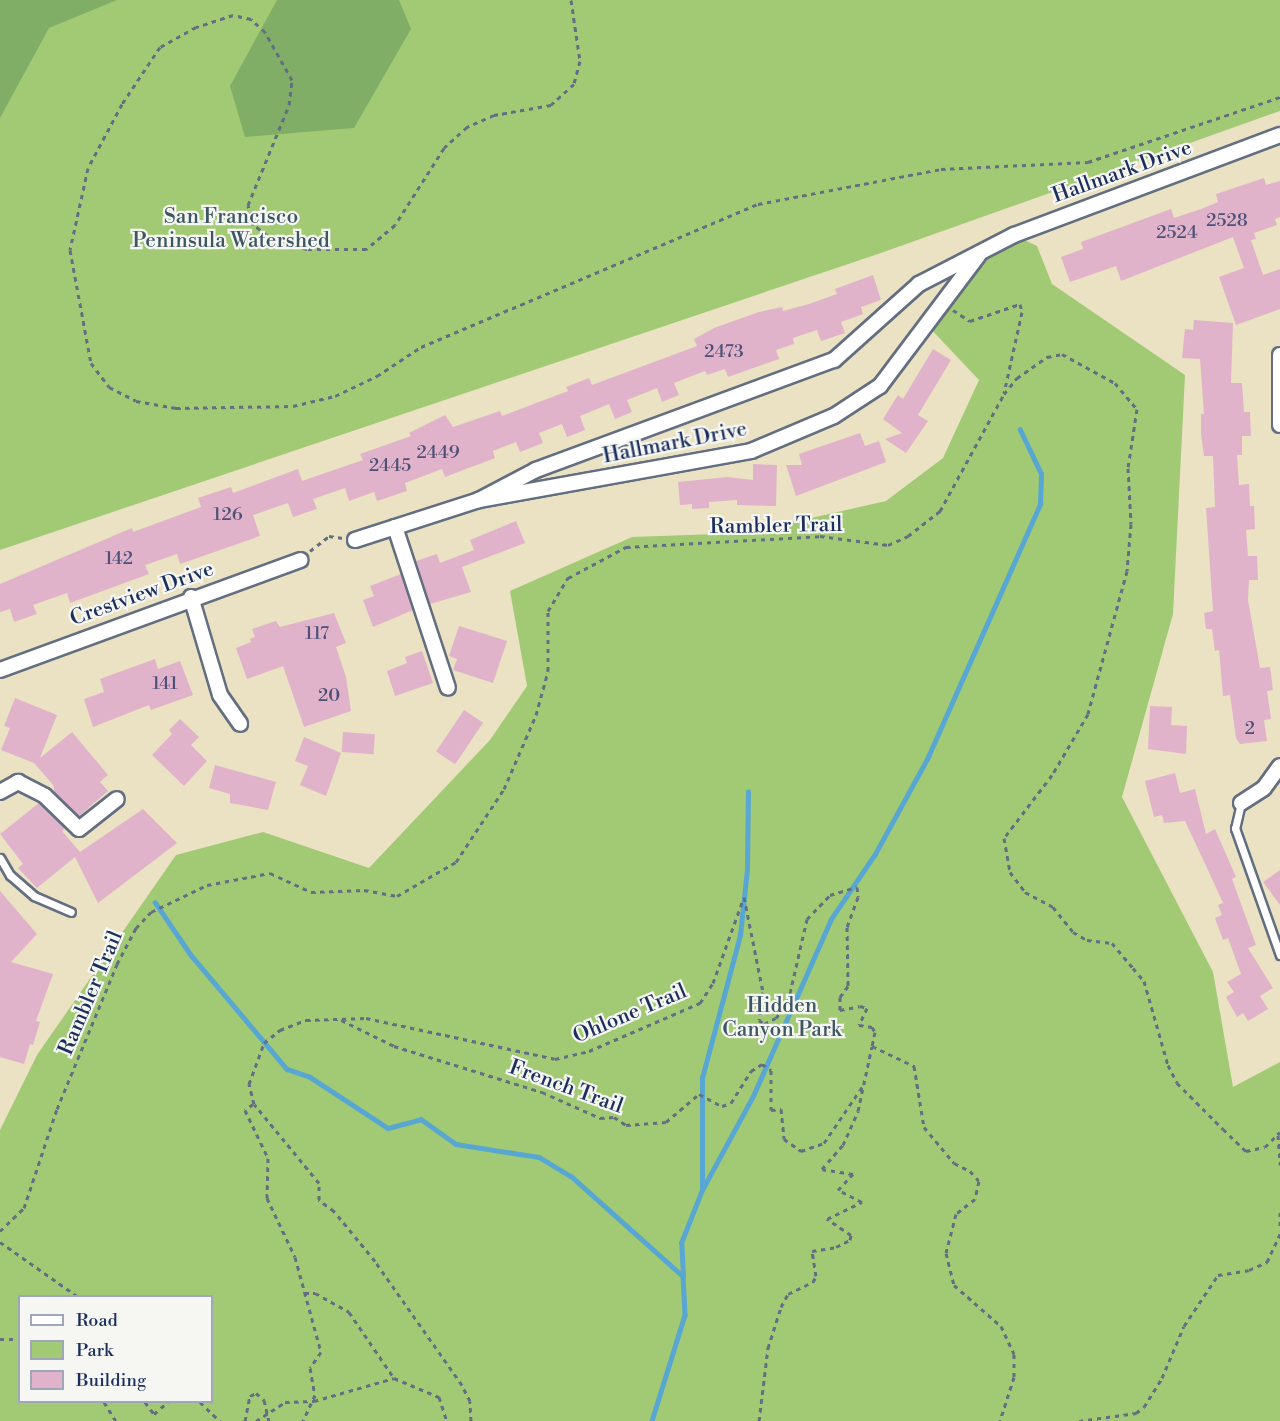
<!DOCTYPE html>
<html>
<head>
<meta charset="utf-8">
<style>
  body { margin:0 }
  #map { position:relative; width:1280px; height:1421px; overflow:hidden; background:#eae2c2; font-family:"Libre Bodoni",serif }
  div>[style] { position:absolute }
  .green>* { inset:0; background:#a2ca75 }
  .forest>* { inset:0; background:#81ae66 }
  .stream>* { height:4.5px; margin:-2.25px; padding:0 2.25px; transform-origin:2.25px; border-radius:2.25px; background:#58a6d2 }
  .building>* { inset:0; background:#e1b3cb; transform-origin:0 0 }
  .path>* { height:3px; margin-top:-1.5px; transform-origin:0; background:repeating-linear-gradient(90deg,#636e81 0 4.5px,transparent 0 9px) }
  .roads { filter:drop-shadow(2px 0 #636e81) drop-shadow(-2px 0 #636e81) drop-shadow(0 2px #636e81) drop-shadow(0 -2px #636e81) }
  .lane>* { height:7px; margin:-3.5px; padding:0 3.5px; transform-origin:3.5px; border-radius:3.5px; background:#fff }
  .street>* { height:14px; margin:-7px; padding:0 7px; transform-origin:7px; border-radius:7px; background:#fff }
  span { translate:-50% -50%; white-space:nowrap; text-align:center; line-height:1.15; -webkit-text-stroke:4.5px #f6f6f2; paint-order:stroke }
  .number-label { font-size:18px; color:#4c5079 }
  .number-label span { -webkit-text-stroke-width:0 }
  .street-label { font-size:21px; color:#1b2f5e }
  .park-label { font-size:21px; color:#3d5664 }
  .legend { position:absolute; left:18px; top:1295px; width:195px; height:108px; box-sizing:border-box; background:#f6f6f2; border:2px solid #9ea6b7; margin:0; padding:8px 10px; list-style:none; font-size:18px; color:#1b2f5e }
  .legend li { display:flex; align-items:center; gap:12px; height:30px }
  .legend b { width:30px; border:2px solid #9ea6b7 }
</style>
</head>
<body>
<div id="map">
  <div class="green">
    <div style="clip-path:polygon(0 0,1280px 0,1280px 111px,878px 254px,0 550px)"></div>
    <div style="clip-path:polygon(evenodd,1014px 235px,1037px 246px,1052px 284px,1185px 375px,1173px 614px,1122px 797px,1213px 972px,1233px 1087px,1280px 1062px,1280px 1421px,0 1421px,0 1130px,37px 1055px,176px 855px,263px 832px,369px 868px,490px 740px,527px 686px,510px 591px,632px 537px,745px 533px,886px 501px,943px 458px,979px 380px,926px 324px,980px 253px,1014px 235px,20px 1296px,212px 1296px,212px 1402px,20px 1402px,20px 1296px)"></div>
  </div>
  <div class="forest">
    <div style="clip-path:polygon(0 0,117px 0,49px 28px,0 118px)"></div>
    <div style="clip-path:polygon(277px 0,399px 0,411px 29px,354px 128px,245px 137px,230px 86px)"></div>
  </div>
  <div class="stream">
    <div style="left:155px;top:902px;width:64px;rotate:55.8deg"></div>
    <div style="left:191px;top:955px;width:149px;rotate:49.9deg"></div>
    <div style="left:287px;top:1069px;width:24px;rotate:19deg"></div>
    <div style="left:310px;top:1077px;width:93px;rotate:33.2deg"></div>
    <div style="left:388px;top:1128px;width:34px;rotate:-15deg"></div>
    <div style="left:421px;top:1119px;width:43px;rotate:35.5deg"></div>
    <div style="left:456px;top:1144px;width:84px;rotate:8.9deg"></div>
    <div style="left:539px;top:1157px;width:37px;rotate:31deg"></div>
    <div style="left:571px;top:1176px;width:150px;rotate:41.8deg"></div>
    <div style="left:683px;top:1276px;width:39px;rotate:87deg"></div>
    <div style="left:685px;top:1315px;width:111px;rotate:107.3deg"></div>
    <div style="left:702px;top:1188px;width:110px;rotate:-90deg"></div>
    <div style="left:702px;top:1078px;width:148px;rotate:-75.1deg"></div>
    <div style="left:740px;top:935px;width:66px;rotate:-83.9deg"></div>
    <div style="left:747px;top:869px;width:77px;rotate:-89.3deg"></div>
    <div style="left:683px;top:1276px;width:33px;rotate:-93deg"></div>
    <div style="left:681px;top:1243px;width:57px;rotate:-68.4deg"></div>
    <div style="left:702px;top:1190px;width:107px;rotate:-61.5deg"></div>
    <div style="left:753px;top:1096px;width:193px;rotate:-66.2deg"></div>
    <div style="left:831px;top:919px;width:78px;rotate:-55.9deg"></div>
    <div style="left:875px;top:854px;width:111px;rotate:-61.3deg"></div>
    <div style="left:928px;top:757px;width:277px;rotate:-66.1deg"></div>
    <div style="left:1040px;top:504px;width:30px;rotate:-88deg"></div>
    <div style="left:1041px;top:474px;width:49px;rotate:-115.5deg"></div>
  </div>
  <div class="building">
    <div style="clip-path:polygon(1264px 178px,1266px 185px,1280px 181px,1280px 217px,1275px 219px,1277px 225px,1254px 233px,1256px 239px,1251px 240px,1263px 275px,1280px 269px,1280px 309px,1236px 325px,1219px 277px,1244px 268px,1233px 237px,1121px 281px,1116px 266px,1070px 282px,1061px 257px,1083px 249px,1081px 242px,1171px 209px,1174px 218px,1201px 209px,1218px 202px,1216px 194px)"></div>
    <div style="clip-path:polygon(873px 275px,881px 300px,861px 307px,863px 314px,841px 322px,845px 333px,821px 341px,817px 330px,793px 338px,794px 344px,776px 350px,779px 359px,728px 377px,725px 369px,707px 375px,705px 371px,674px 383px,679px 395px,662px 402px,657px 388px,627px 400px,632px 412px,615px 419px,609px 404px,580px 416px,585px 430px,567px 437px,562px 424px,539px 433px,543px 443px,520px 452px,516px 442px,493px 451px,495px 458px,445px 477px,442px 469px,405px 483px,407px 491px,377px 501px,374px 492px,349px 501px,345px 488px,313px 499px,317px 509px,293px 517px,288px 503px,253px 515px,260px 536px,180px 564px,177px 554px,145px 565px,149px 574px,70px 603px,67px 593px,33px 605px,37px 614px,14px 622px,10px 609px,0 612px,0 584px,132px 528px,133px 532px,201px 507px,198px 498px,231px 487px,233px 493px,298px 469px,302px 481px,363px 460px,360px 454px,411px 436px,409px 433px,445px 415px,453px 427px,500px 411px,502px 416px,568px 391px,566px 387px,589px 378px,592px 385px,697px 346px,694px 339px,714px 328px,759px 312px,782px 307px,783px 311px,809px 304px,837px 294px,835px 289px)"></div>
    <div style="clip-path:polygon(1194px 320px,1233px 323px,1231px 383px,1242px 383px,1244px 412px,1250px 412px,1251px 436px,1242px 436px,1242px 455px,1237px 455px,1239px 485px,1249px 484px,1250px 506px,1254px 506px,1255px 529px,1246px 530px,1248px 556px,1257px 556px,1258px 580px,1249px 580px,1248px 600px,1260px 668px,1270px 667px,1273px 690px,1267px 691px,1271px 719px,1264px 720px,1267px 741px,1240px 744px,1236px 738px,1230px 695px,1223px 696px,1219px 650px,1215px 651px,1212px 629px,1206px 629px,1204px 613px,1213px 611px,1206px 508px,1215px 507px,1213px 456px,1204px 456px,1201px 434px,1201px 414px,1204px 414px,1200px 359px,1182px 358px,1185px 329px,1193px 330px)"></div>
    <div style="clip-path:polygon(933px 349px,951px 360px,918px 415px,928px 421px,906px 453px,885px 439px,902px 433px,883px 419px,898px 395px,903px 399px)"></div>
    <div style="clip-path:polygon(860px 433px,865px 446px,879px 441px,886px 462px,796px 496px,786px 465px,802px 465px,799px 454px)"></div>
    <div style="clip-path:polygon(753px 464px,777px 465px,776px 506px,737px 505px,737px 500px,709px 502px,709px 508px,692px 509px,692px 504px,680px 505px,678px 482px,727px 477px,753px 480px)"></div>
    <div style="clip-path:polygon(516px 521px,525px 543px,462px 567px,471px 592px,430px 604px,416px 561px,437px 554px,440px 563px,474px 550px,470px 540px)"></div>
    <div style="clip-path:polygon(401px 574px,413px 610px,373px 627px,363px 600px,374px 596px,370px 586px)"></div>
    <div style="clip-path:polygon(334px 613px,346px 643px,336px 647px,346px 677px,351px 711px,304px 727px,283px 666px,247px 679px,236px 648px,251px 642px,250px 639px,255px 637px,252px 629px,276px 621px,280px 627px)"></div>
    <div style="clip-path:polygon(459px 626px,507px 641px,493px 683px,453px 670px,457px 659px,449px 656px)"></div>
    <div style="clip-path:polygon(422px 651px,433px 683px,395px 696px,387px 671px,407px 663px,405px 657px)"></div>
    <div style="clip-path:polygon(155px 659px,158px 669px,180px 661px,193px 695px,151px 710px,149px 705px,93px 727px,84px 699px,104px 692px,100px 679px)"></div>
    <div style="clip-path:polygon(15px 698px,57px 715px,40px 758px,72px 732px,108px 775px,100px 782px,108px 791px,79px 816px,54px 792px,54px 786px,34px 763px,1px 750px,10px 728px,4px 726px)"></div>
    <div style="clip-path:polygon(1150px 706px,1172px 707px,1171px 725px,1187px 726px,1186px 754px,1148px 749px)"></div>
    <div style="left:464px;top:710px;width:23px;height:50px;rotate:34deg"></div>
    <div style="clip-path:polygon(180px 719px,199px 737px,191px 745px,207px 761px,184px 786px,152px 755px,172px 734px,169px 730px)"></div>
    <div style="left:343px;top:732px;width:32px;height:20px;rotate:4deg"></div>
    <div style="clip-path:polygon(304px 737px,341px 753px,326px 796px,300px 785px,308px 766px,295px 761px)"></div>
    <div style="clip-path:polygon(215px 765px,276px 782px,268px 810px,230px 803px,230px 794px,209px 788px)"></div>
    <div style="clip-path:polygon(1175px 773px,1180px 793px,1195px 789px,1206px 834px,1215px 829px,1236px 877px,1232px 879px,1256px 945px,1248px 948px,1273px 988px,1260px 996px,1268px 1009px,1248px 1021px,1243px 1013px,1237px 1017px,1226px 997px,1234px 992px,1227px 982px,1241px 974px,1228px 938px,1223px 940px,1215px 918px,1222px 915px,1218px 905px,1223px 903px,1207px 868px,1185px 821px,1164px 823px,1162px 815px,1154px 817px,1145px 781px)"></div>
    <div style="clip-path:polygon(39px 803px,65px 828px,62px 831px,80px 852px,143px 809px,177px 843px,98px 903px,75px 857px,37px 888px,18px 868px,23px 864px,0 834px)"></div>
    <div style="clip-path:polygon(1280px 870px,1280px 905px,1263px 882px)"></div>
    <div style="clip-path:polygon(0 891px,37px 934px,11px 962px,53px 974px,36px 1021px,40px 1022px,33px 1045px,30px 1044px,24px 1064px,0 1057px)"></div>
  </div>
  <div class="path">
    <div style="left:571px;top:0;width:62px;rotate:81.6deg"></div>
    <div style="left:580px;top:61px;width:24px;rotate:105deg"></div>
    <div style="left:574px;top:84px;width:31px;rotate:138deg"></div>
    <div style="left:551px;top:105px;width:58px;rotate:170deg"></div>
    <div style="left:494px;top:115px;width:30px;rotate:156deg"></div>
    <div style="left:467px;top:127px;width:31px;rotate:138deg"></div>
    <div style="left:444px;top:148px;width:91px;rotate:122.5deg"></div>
    <div style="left:395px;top:225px;width:38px;rotate:140deg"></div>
    <div style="left:366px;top:249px;width:59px;rotate:180deg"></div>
    <div style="left:307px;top:249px;width:34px;rotate:-166deg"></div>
    <div style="left:274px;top:241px;width:26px;rotate:-141deg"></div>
    <div style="left:254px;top:225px;width:21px;rotate:-107deg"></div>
    <div style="left:248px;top:205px;width:108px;rotate:-67.7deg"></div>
    <div style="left:289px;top:105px;width:25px;rotate:-83deg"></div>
    <div style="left:292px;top:80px;width:55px;rotate:-119.4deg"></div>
    <div style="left:265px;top:32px;width:19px;rotate:-137deg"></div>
    <div style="left:251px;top:19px;width:18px;rotate:-167deg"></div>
    <div style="left:233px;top:15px;width:39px;rotate:162deg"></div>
    <div style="left:196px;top:27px;width:41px;rotate:150.9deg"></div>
    <div style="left:160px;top:47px;width:69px;rotate:123.7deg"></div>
    <div style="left:122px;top:104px;width:72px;rotate:118deg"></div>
    <div style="left:88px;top:168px;width:84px;rotate:102.4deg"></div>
    <div style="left:70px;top:250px;width:115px;rotate:79.5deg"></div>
    <div style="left:91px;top:363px;width:30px;rotate:53deg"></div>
    <div style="left:109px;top:387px;width:30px;rotate:27deg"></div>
    <div style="left:136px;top:401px;width:41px;rotate:9.9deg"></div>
    <div style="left:176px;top:408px;width:117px;rotate:-1deg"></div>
    <div style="left:293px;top:406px;width:43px;rotate:-13.4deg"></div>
    <div style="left:335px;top:396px;width:47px;rotate:-25.5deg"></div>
    <div style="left:377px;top:376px;width:53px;rotate:-33.4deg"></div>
    <div style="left:421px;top:347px;width:366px;rotate:-23deg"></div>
    <div style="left:758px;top:204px;width:186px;rotate:-10.8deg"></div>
    <div style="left:941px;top:169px;width:147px;rotate:-2.7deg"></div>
    <div style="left:1088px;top:162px;width:203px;rotate:-18.7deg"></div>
    <div style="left:953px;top:310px;width:20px;rotate:33deg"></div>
    <div style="left:970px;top:321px;width:53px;rotate:-18.8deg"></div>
    <div style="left:1020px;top:304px;width:8px;rotate:76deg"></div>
    <div style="left:1022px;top:312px;width:83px;rotate:102.5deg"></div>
    <div style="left:310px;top:551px;width:24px;rotate:-38deg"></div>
    <div style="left:329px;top:536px;width:14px;rotate:8deg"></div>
    <div style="left:341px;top:1020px;width:59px;rotate:26.1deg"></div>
    <div style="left:394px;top:1046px;width:155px;rotate:17.3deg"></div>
    <div style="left:542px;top:1092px;width:64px;rotate:24.1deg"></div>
    <div style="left:600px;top:1118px;width:14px;rotate:-4deg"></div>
    <div style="left:614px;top:1117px;width:14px;rotate:34deg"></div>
    <div style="left:626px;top:1125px;width:40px;rotate:-4.3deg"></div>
    <div style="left:666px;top:1122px;width:43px;rotate:-40.3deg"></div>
    <div style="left:699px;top:1094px;width:26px;rotate:28deg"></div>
    <div style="left:722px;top:1106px;width:9px;rotate:-18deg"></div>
    <div style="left:731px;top:1103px;width:38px;rotate:-58deg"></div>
    <div style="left:751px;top:1071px;width:13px;rotate:-32deg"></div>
    <div style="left:762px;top:1064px;width:11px;rotate:34deg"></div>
    <div style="left:771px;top:1070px;width:40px;rotate:90deg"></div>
    <div style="left:771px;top:1110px;width:10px;rotate:-6deg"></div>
    <div style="left:781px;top:1109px;width:30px;rotate:84deg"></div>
    <div style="left:784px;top:1139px;width:21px;rotate:35deg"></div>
    <div style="left:801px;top:1151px;width:24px;rotate:-19deg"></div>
    <div style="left:824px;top:1143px;width:68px;rotate:-55.8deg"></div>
    <div style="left:253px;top:1104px;width:10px;rotate:143deg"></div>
    <div style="left:245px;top:1110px;width:53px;rotate:64.4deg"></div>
    <div style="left:268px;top:1158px;width:40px;rotate:91.4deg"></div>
    <div style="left:267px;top:1198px;width:65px;rotate:64.6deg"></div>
    <div style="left:295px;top:1257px;width:98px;rotate:74.7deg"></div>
    <div style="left:321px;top:1352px;width:19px;rotate:125deg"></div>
    <div style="left:310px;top:1368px;width:27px;rotate:80deg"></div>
    <div style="left:315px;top:1395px;width:29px;rotate:115deg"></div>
    <div style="left:1278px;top:1135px;width:30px;rotate:86deg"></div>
    <div style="left:1280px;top:1212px;width:15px;rotate:90deg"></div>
    <div style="left:0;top:1231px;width:33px;rotate:-44deg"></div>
    <div style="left:24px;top:1208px;width:104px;rotate:-71.6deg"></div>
    <div style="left:57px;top:1109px;width:157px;rotate:-67.5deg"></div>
    <div style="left:117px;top:964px;width:41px;rotate:-62.2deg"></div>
    <div style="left:136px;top:928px;width:22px;rotate:-47deg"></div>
    <div style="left:151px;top:912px;width:62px;rotate:-25.7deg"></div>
    <div style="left:207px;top:885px;width:64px;rotate:-10.8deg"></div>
    <div style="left:270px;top:873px;width:45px;rotate:24.9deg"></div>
    <div style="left:311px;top:892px;width:53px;rotate:-2.2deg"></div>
    <div style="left:364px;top:890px;width:34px;rotate:10deg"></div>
    <div style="left:397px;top:896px;width:68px;rotate:-30deg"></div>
    <div style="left:456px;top:862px;width:87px;rotate:-56.7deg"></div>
    <div style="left:504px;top:789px;width:81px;rotate:-66.6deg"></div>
    <div style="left:536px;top:715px;width:46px;rotate:-74.7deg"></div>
    <div style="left:548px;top:671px;width:60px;rotate:-90deg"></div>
    <div style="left:548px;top:611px;width:39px;rotate:-59deg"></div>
    <div style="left:568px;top:578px;width:66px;rotate:-28.1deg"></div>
    <div style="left:626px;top:547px;width:194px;rotate:-3.2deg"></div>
    <div style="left:820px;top:536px;width:69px;rotate:7.5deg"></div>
    <div style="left:888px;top:545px;width:22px;rotate:-24deg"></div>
    <div style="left:908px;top:536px;width:41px;rotate:-38deg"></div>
    <div style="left:940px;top:511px;width:133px;rotate:-61.3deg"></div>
    <div style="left:1004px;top:394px;width:21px;rotate:-51deg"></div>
    <div style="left:1017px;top:378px;width:37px;rotate:-35deg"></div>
    <div style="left:1047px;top:357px;width:15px;rotate:-11deg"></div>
    <div style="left:1062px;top:354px;width:60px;rotate:28.7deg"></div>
    <div style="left:1115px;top:383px;width:34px;rotate:50deg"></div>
    <div style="left:1137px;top:409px;width:60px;rotate:98.7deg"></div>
    <div style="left:1128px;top:468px;width:56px;rotate:86.9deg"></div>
    <div style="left:1131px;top:524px;width:47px;rotate:94.9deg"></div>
    <div style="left:1127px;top:571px;width:148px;rotate:105.3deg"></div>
    <div style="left:1088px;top:714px;width:71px;rotate:120.5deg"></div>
    <div style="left:1052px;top:775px;width:79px;rotate:127.3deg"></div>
    <div style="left:1004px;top:838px;width:35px;rotate:80deg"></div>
    <div style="left:1010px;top:872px;width:25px;rotate:53deg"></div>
    <div style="left:1025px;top:892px;width:32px;rotate:28deg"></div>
    <div style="left:1053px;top:907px;width:32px;rotate:51deg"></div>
    <div style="left:1073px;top:932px;width:16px;rotate:30deg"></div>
    <div style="left:1087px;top:940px;width:25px;rotate:7deg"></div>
    <div style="left:1112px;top:943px;width:33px;rotate:50deg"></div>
    <div style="left:1133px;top:968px;width:17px;rotate:50deg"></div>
    <div style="left:1144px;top:981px;width:87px;rotate:74.1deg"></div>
    <div style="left:1168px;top:1065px;width:20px;rotate:63deg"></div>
    <div style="left:1177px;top:1083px;width:65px;rotate:45deg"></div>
    <div style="left:1223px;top:1129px;width:32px;rotate:44deg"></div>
    <div style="left:1246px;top:1151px;width:19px;rotate:-12deg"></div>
    <div style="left:1265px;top:1147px;width:21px;rotate:-45deg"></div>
    <div style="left:0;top:1242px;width:94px;rotate:35deg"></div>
    <div style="left:304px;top:1293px;width:11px"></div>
    <div style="left:315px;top:1293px;width:39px;rotate:29deg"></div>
    <div style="left:349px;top:1312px;width:80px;rotate:55.7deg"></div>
    <div style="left:0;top:1339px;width:20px"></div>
    <div style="left:104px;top:1402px;width:22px;rotate:58deg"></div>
    <div style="left:145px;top:1402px;width:15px;rotate:53deg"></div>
    <div style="left:154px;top:1414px;width:18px;rotate:-41deg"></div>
    <div style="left:200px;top:1402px;width:28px;rotate:44deg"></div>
    <div style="left:245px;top:1421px;width:25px;rotate:-79deg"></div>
    <div style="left:250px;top:1396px;width:7px;rotate:-27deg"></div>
    <div style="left:256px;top:1393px;width:11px;rotate:41deg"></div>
    <div style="left:264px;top:1400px;width:22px;rotate:77deg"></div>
    <div style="left:256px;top:1421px;width:35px;rotate:-33deg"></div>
    <div style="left:285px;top:1402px;width:29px;rotate:-2deg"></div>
    <div style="left:314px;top:1401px;width:83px;rotate:-16deg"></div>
    <div style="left:394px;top:1378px;width:49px;rotate:22.9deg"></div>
    <div style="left:439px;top:1397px;width:25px;rotate:72deg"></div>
    <div style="left:471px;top:1421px;width:20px;rotate:-93deg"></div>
    <div style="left:470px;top:1401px;width:18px;rotate:-117deg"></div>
    <div style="left:462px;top:1385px;width:151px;rotate:-125.1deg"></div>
    <div style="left:375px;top:1261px;width:65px;rotate:-129.4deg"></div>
    <div style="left:334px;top:1211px;width:19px;rotate:-144deg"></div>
    <div style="left:319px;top:1200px;width:17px;rotate:-90deg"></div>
    <div style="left:319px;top:1183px;width:102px;rotate:-129.4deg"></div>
    <div style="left:254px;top:1104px;width:21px;rotate:-104deg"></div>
    <div style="left:249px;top:1084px;width:44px;rotate:-69.9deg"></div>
    <div style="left:264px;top:1043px;width:21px;rotate:-39deg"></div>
    <div style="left:280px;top:1030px;width:28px;rotate:-21deg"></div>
    <div style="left:306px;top:1020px;width:60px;rotate:-1.9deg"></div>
    <div style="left:366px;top:1018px;width:193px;rotate:12.2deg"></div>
    <div style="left:555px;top:1059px;width:35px;rotate:-13deg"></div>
    <div style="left:589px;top:1051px;width:121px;rotate:-23.4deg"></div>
    <div style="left:700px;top:1003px;width:24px;rotate:-57deg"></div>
    <div style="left:713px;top:983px;width:91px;rotate:-70.2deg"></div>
    <div style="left:744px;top:897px;width:97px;rotate:78.7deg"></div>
    <div style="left:763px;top:992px;width:28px;rotate:98deg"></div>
    <div style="left:759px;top:1020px;width:6px;rotate:39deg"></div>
    <div style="left:764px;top:1024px;width:13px;rotate:-27deg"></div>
    <div style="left:776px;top:1018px;width:20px;rotate:-53deg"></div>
    <div style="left:788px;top:1002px;width:85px;rotate:-77.1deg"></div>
    <div style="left:807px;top:919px;width:33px;rotate:-46deg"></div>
    <div style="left:830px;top:895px;width:28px;rotate:-17deg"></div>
    <div style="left:857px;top:887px;width:10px;rotate:84deg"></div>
    <div style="left:858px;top:897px;width:32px;rotate:110deg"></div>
    <div style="left:847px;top:927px;width:59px;rotate:89deg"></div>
    <div style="left:848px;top:986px;width:14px;rotate:126deg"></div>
    <div style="left:840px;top:997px;width:13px;rotate:90deg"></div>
    <div style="left:840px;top:1010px;width:20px;rotate:-11deg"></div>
    <div style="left:860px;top:1006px;width:7px;rotate:16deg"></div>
    <div style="left:867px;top:1008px;width:19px;rotate:115deg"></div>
    <div style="left:859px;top:1025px;width:13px;rotate:9deg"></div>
    <div style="left:872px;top:1027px;width:6px;rotate:59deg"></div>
    <div style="left:875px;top:1032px;width:14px;rotate:102deg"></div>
    <div style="left:759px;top:1421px;width:74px;rotate:-83deg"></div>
    <div style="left:768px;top:1348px;width:43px;rotate:-72.4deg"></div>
    <div style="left:781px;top:1307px;width:15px;rotate:-62deg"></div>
    <div style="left:788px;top:1294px;width:28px;rotate:-26deg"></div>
    <div style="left:813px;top:1282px;width:7px;rotate:-63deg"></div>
    <div style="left:816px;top:1276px;width:25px;rotate:-99deg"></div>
    <div style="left:812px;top:1251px;width:24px;rotate:-9deg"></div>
    <div style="left:836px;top:1247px;width:16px;rotate:-27deg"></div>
    <div style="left:850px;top:1240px;width:5px;rotate:-79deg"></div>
    <div style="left:851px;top:1235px;width:29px;rotate:-146deg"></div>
    <div style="left:827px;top:1219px;width:39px;rotate:-26deg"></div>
    <div style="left:862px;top:1202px;width:27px;rotate:-153deg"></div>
    <div style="left:838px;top:1190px;width:22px;rotate:-47deg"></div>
    <div style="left:853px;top:1174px;width:31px;rotate:-171deg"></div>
    <div style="left:822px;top:1169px;width:32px;rotate:-49deg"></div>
    <div style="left:843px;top:1145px;width:37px;rotate:-66deg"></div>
    <div style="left:858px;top:1111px;width:66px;rotate:-77.8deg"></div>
    <div style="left:872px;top:1046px;width:47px;rotate:25.5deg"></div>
    <div style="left:914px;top:1066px;width:62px;rotate:80.7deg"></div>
    <div style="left:924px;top:1127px;width:47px;rotate:50.2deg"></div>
    <div style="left:954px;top:1163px;width:18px;rotate:27deg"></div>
    <div style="left:970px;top:1171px;width:13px;rotate:48deg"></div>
    <div style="left:979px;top:1181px;width:18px;rotate:103deg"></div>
    <div style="left:975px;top:1199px;width:24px;rotate:142deg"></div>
    <div style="left:956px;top:1214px;width:40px;rotate:104.4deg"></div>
    <div style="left:946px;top:1253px;width:33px;rotate:76deg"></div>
    <div style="left:954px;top:1285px;width:62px;rotate:41.1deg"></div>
    <div style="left:1001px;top:1326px;width:31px;rotate:65deg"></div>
    <div style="left:1014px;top:1354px;width:23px;rotate:90deg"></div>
    <div style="left:1014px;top:1377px;width:46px;rotate:107.7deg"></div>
    <div style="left:1079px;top:1421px;width:58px;rotate:-8deg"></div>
    <div style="left:1136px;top:1413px;width:10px;rotate:-37deg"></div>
    <div style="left:1144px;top:1407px;width:34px;rotate:-58deg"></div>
    <div style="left:1162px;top:1378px;width:56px;rotate:-67.1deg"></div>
    <div style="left:1184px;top:1326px;width:61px;rotate:-56.3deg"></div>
    <div style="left:1218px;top:1275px;width:31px;rotate:-9deg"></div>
    <div style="left:1249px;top:1270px;width:20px;rotate:-24deg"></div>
    <div style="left:1267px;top:1262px;width:31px;rotate:-65deg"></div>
  </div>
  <div class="roads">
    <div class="lane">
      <div style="left:1241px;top:803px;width:26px;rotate:103deg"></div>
      <div style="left:1235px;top:828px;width:135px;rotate:70.5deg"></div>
      <div style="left:0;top:858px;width:20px;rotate:60deg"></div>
      <div style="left:10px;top:875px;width:32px;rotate:41deg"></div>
      <div style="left:34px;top:896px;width:40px;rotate:23.4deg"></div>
    </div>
    <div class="street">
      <div style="left:1280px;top:355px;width:70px;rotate:90deg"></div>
      <div style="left:479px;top:500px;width:64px;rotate:-27.8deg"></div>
      <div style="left:536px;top:470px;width:318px;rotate:-20.3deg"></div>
      <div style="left:834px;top:360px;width:114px;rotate:-41.8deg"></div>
      <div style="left:919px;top:284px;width:107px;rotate:-27.3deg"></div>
      <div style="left:1014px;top:235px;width:284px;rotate:-20.6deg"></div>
      <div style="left:395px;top:527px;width:169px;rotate:71.8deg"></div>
      <div style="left:355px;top:540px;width:130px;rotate:-17.9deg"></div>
      <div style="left:479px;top:500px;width:276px;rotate:-10.2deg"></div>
      <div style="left:751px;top:451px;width:90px;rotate:-22.9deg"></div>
      <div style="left:834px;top:416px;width:55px;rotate:-33.1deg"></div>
      <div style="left:880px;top:386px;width:163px;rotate:-53deg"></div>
      <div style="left:191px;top:597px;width:102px;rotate:73.5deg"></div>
      <div style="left:220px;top:695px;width:35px;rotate:55deg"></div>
      <div style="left:0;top:670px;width:320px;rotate:-20.1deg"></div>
      <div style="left:0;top:792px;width:21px;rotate:-29deg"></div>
      <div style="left:18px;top:782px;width:30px;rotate:27deg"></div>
      <div style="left:45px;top:796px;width:47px;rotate:44.1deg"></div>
      <div style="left:79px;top:829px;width:48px;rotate:-38.3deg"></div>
      <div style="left:1241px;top:803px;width:27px;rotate:-33deg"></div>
      <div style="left:1264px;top:788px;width:27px;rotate:-54deg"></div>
    </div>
  </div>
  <div class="number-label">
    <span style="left:1227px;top:221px">2528</span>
    <span style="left:1177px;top:233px">2524</span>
    <span style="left:724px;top:352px">2473</span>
    <span style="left:438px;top:453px">2449</span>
    <span style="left:390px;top:466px">2445</span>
    <span style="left:228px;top:515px">126</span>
    <span style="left:119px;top:559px">142</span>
    <span style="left:317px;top:634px">117</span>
    <span style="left:165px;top:684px">141</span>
    <span style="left:329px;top:696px">20</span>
    <span style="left:1250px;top:729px">2</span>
  </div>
  <div class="street-label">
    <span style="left:1122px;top:172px;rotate:-20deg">Hallmark Drive</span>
    <span style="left:675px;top:443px;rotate:-11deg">Hallmark Drive</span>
    <span style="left:776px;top:526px;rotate:-1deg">Rambler Trail</span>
    <span style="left:142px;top:594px;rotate:-20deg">Crestview Drive</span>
    <span style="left:91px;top:993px;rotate:-67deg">Rambler Trail</span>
    <span style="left:630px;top:1014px;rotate:-23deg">Ohlone Trail</span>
    <span style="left:566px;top:1087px;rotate:20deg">French Trail</span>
  </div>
  <div class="park-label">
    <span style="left:231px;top:229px">San Francisco<br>Peninsula Watershed</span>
    <span style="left:782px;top:1018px">Hidden<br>Canyon Park</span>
  </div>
  <ul class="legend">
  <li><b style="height:8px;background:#fff"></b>Road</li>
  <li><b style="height:16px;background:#a2ca75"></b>Park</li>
  <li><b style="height:16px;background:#e1b3cb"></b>Building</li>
  </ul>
</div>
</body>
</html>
